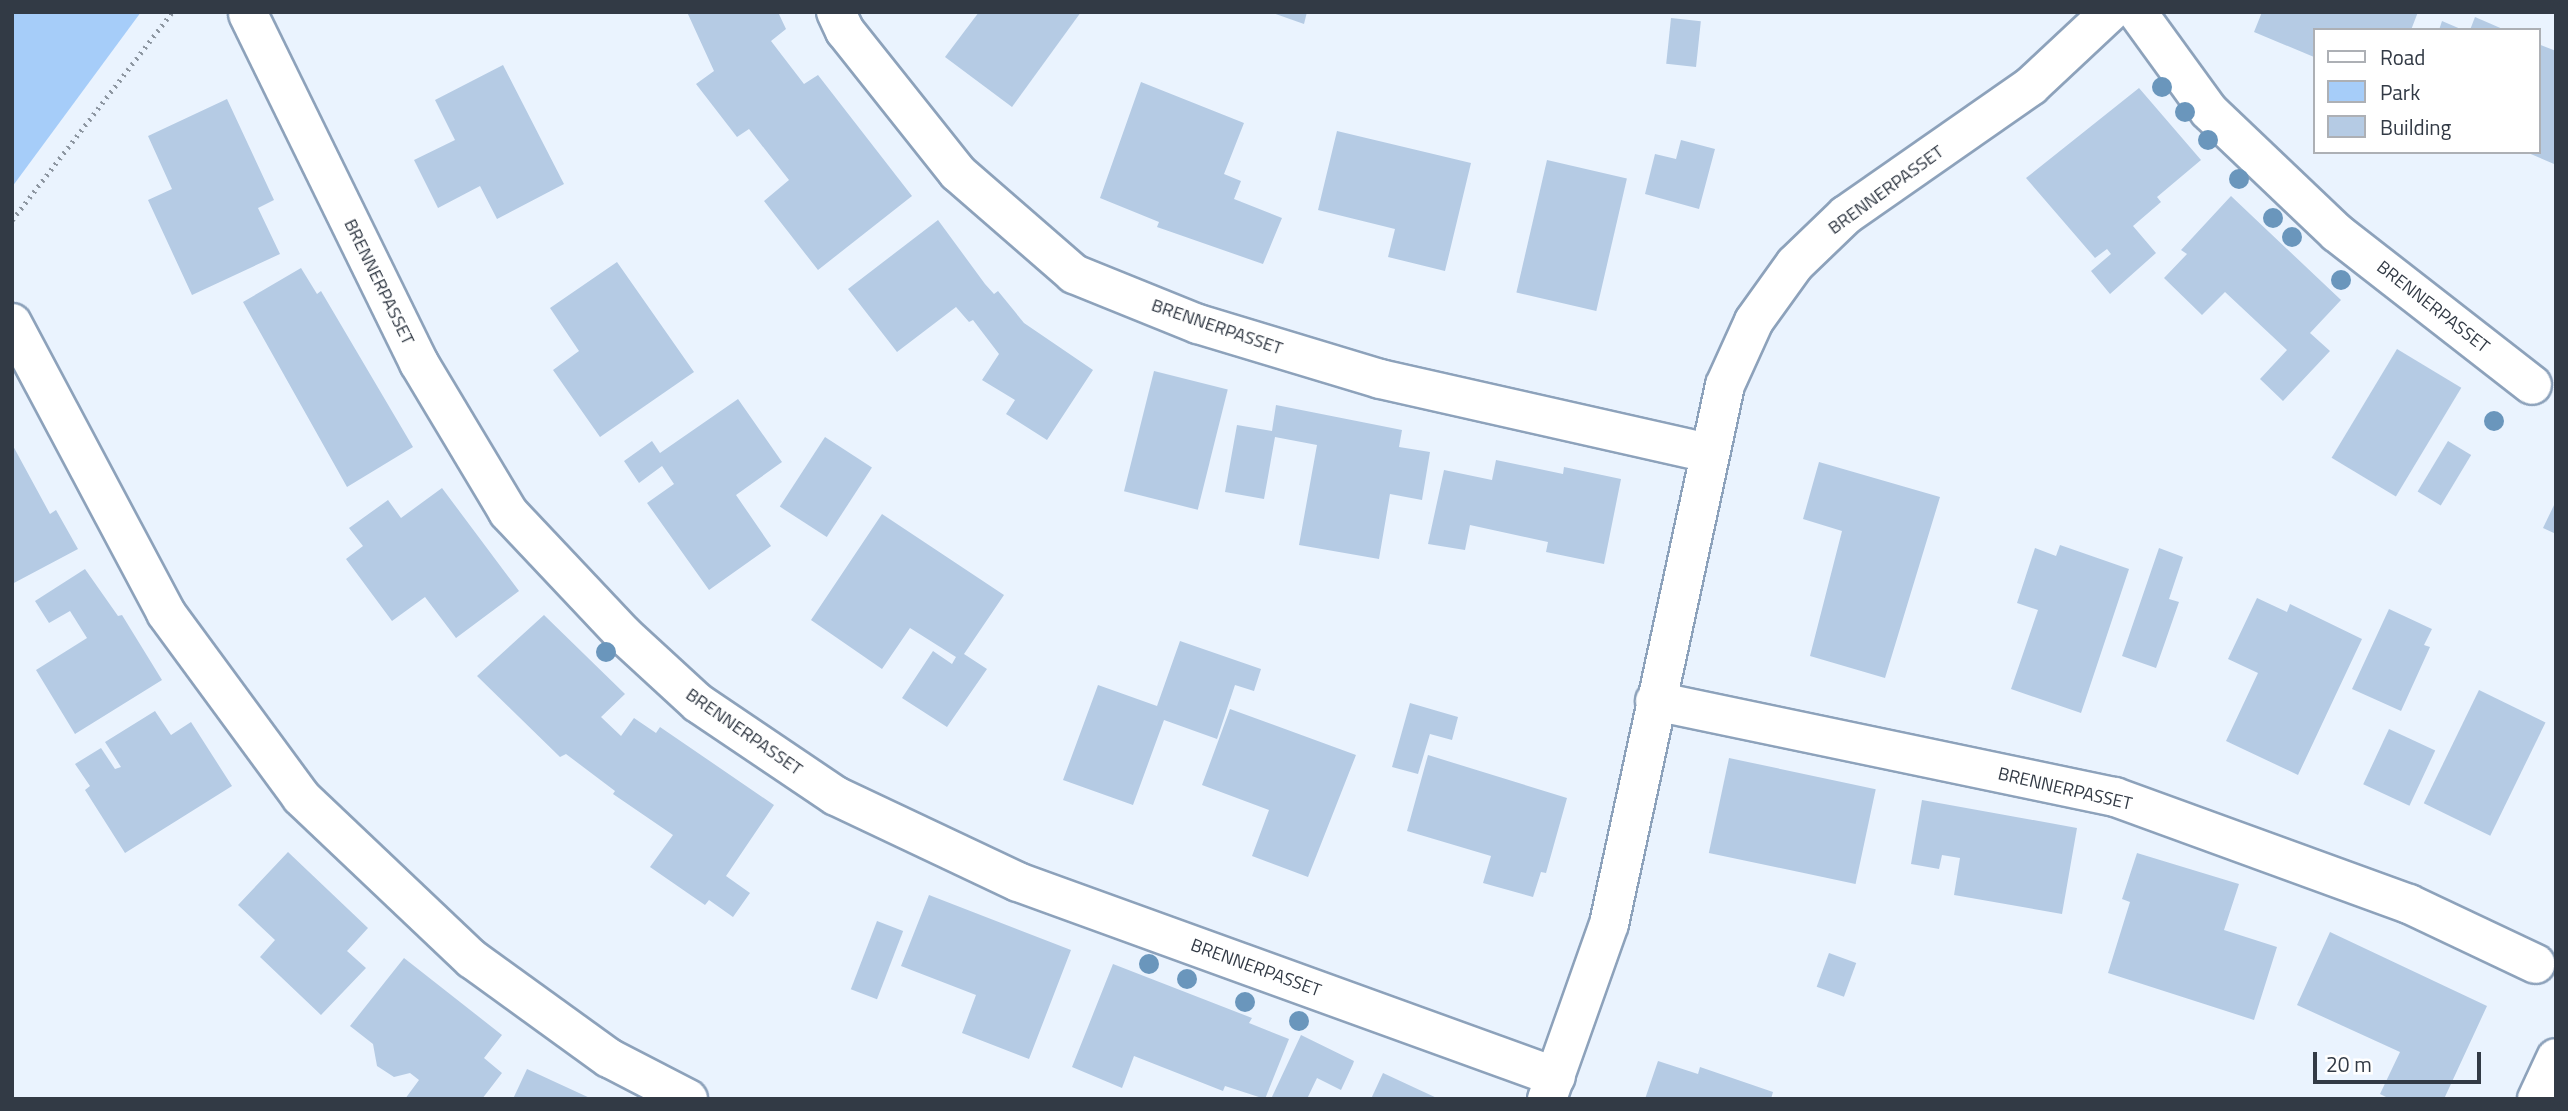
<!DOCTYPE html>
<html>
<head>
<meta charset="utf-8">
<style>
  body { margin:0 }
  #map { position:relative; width:2568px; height:1111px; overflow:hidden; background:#eaf3fe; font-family:"Titillium Web",sans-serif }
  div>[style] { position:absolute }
  .green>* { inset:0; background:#a6cdf9 }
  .building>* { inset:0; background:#b5cbe4; transform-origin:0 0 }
  .path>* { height:4.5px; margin-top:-2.25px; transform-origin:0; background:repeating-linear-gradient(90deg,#8d96a1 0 2px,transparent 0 7px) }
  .roads { filter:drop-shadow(2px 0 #8da2bb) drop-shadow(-2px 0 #8da2bb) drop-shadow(0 2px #8da2bb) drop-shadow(0 -2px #8da2bb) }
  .minor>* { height:38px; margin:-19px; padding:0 19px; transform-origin:19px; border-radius:19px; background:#fff }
  .trees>* { width:20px; height:20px; margin:-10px; border-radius:50%; background:#6a96bc }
  span { translate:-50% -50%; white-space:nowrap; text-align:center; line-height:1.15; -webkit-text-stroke:7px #fff; paint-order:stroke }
  .street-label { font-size:18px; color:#323a45 }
  .frame { position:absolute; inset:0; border:14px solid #323a45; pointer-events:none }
  .legend { position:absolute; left:2313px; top:28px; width:228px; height:126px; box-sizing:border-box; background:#fff; border:2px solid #adb0b5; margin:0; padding:9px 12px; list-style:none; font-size:21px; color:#323a45 }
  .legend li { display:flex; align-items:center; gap:14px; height:35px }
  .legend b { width:35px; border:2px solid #adb0b5 }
  .scale { position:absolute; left:2313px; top:1052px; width:168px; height:32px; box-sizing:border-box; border:4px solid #323a45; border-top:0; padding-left:9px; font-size:21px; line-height:24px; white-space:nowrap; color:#323a45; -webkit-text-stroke:5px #fff; paint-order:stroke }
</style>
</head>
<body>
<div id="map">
  <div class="green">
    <div style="clip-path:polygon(12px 12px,141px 12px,12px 187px)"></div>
  </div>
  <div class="building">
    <div style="clip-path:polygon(687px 12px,778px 12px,786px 29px,771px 41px,804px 84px,818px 75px,912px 196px,818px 270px,764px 201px,789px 180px,749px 129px,737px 137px,696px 84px,714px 71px)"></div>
    <div style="clip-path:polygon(979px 12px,1081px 12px,1012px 107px,945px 57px)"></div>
    <div style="clip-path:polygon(1270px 12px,1307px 12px,1304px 24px)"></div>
    <div style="clip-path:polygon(2262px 12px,2418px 12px,2411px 30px,2314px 30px,2314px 57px,2254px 32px)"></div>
    <div style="clip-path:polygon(2475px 17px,2505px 30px,2470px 30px)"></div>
    <div style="left:1671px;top:18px;width:30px;height:46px;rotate:6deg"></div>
    <div style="clip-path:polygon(2442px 21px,2463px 30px,2439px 30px)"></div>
    <div style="clip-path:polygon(2538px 44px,2556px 51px,2554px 164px,2526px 152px,2538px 152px)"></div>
    <div style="clip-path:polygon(503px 65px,564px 184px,497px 219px,480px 186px,438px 208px,414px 160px,455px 140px,435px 100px)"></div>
    <div style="clip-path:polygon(1141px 82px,1244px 123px,1224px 174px,1241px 181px,1234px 199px,1282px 218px,1263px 264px,1157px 227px,1159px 222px,1100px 198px)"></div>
    <div style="clip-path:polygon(2139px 88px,2201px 160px,2157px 197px,2161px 202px,2133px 226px,2156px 253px,2110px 294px,2091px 271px,2111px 254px,2107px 249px,2095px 258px,2026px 178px)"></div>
    <div style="clip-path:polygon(227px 99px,274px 200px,258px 208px,280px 254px,192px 295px,148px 200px,172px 189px,148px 136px)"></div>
    <div style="clip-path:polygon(1337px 131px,1471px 163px,1445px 271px,1388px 257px,1395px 229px,1318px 210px)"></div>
    <div style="clip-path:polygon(1681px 140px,1715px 149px,1699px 209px,1645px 194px,1655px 154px,1676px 159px)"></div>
    <div style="left:1547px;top:160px;width:82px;height:136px;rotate:13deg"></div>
    <div style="clip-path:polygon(2231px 196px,2341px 300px,2310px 333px,2330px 351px,2283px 401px,2260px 379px,2287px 350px,2225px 292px,2202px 315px,2164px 278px,2187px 254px,2181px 250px)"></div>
    <div style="clip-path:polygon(938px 220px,985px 284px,994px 294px,998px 291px,1024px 323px,1093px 370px,1047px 440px,1006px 414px,1015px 400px,982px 380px,999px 354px,973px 320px,969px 322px,956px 307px,897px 352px,848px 289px)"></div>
    <div style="clip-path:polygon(617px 262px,694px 372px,600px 437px,553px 370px,579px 351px,550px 308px)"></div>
    <div style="clip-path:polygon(301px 268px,317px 294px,321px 291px,413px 447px,347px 487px,243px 302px)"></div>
    <div style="left:2397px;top:349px;width:75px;height:127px;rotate:31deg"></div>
    <div style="left:1154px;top:371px;width:76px;height:124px;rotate:14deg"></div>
    <div style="clip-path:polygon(738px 399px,782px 462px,736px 495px,771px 546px,709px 590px,647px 503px,674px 484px,662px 466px,639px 483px,624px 461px,652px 441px,660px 453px)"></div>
    <div style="clip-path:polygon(1276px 405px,1402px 430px,1399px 447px,1430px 452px,1422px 500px,1390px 494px,1379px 559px,1299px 545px,1317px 445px,1275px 437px,1264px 499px,1225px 492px,1237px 425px,1272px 431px)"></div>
    <div style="left:825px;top:437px;width:56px;height:83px;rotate:33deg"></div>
    <div style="left:2448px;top:441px;width:27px;height:59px;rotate:31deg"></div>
    <div style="clip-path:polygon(12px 444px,50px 514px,56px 510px,78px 549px,12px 584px)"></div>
    <div style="clip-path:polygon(1496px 460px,1563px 474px,1564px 467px,1621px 479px,1604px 564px,1546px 552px,1548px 542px,1470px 525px,1465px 550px,1428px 544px,1444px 470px,1492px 480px)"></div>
    <div style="clip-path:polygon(1819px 462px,1940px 497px,1885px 678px,1810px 656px,1842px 531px,1803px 519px)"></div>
    <div style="clip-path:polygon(442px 488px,519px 591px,456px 638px,425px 597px,392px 621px,346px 559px,363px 546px,349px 528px,388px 500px,401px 518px)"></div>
    <div style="clip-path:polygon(2556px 501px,2556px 534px,2543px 528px)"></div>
    <div style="clip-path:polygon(882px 514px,1004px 595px,964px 654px,987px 669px,947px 727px,902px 698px,933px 651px,952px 664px,956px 657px,910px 628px,882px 669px,811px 620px)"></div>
    <div style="clip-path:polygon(2060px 545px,2129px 569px,2081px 713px,2011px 689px,2038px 610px,2017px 603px,2035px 548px,2056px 556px)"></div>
    <div style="clip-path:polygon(2159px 548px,2183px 557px,2169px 599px,2179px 602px,2156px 668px,2122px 656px)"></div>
    <div style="clip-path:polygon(85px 569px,118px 616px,122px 615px,162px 680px,75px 734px,36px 670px,87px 638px,70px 611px,49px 623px,35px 601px)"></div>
    <div style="clip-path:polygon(2257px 598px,2287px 612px,2290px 604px,2362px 639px,2298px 775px,2226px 741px,2258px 673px,2228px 659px)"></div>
    <div style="clip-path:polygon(2389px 609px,2432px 629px,2424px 645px,2430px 647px,2401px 711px,2352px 689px)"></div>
    <div style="clip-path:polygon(544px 615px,625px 694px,601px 717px,621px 736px,634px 718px,656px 733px,660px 727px,774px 805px,726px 876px,750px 893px,733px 917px,709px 900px,705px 905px,650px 867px,673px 835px,613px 794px,615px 791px,566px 754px,560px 757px,477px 676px)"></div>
    <div style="clip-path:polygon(1180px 641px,1261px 669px,1254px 691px,1235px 685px,1217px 739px,1164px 720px,1133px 805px,1063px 780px,1098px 685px,1157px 706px)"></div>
    <div style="left:2479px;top:690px;width:74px;height:126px;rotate:26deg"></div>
    <div style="clip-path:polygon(1410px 703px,1458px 717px,1452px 740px,1430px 734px,1418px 774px,1392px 767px)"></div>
    <div style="clip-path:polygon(1230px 709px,1356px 755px,1308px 877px,1252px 856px,1269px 810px,1202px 785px)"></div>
    <div style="clip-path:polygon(155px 711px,171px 735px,191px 722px,232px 786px,125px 853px,85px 790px,90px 786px,75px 764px,101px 748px,115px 769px,121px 767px,105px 742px)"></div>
    <div style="left:2389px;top:729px;width:51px;height:61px;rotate:25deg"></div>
    <div style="clip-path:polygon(1428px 755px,1567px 798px,1546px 873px,1541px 872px,1533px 897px,1483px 883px,1491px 856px,1407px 831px)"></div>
    <div style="left:1729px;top:758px;width:150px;height:97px;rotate:12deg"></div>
    <div style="clip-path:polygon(1922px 800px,2077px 828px,2062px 914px,1954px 895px,1960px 858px,1942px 855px,1939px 869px,1911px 864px)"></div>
    <div style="clip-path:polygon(288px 852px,368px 928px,347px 951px,366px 968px,321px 1015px,260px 957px,275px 940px,238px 905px)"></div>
    <div style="clip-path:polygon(2137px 853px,2239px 884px,2224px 930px,2277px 947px,2254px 1020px,2108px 973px,2130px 902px,2122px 899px)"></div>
    <div style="clip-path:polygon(929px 895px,1071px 950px,1029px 1059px,962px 1033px,976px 995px,901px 966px)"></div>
    <div style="left:877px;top:921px;width:28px;height:73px;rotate:21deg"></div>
    <div style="clip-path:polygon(2330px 932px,2487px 1006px,2444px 1099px,2390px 1099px,2380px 1094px,2400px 1052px,2297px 1005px)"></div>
    <div style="left:1829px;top:953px;width:29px;height:36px;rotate:20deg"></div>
    <div style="clip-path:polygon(404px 958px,502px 1035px,484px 1058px,502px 1073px,482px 1099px,405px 1099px,419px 1080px,410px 1073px,394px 1077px,377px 1066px,373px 1044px,350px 1026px)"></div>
    <div style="clip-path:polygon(1113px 964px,1252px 1018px,1249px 1023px,1289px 1039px,1265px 1099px,1225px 1086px,1223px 1091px,1134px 1056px,1122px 1088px,1072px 1067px)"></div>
    <div style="clip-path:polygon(1301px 1035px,1354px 1061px,1353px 1064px,1341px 1090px,1317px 1078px,1307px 1099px,1271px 1099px)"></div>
    <div style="clip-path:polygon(1658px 1061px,1698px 1074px,1700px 1067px,1773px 1092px,1771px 1099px,1645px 1099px)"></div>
    <div style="clip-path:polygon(527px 1069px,592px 1099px,513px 1099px)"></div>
    <div style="clip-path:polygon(1383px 1073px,1439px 1099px,1371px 1099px)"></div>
  </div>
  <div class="path">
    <div style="left:12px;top:220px;width:262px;rotate:-52.4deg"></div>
  </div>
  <div class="roads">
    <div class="minor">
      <div style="left:836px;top:12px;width:21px;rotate:65deg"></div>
      <div style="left:845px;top:31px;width:181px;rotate:51.5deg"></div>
      <div style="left:958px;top:173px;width:154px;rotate:41deg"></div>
      <div style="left:1074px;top:274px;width:134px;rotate:22deg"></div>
      <div style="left:1198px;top:324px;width:190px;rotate:16.8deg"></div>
      <div style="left:1380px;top:379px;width:337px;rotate:12.7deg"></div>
      <div style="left:2137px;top:12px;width:122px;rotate:54deg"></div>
      <div style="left:2209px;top:111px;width:177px;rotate:43.6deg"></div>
      <div style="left:2337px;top:233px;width:247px;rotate:37.9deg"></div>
      <div style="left:248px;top:14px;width:389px;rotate:63.9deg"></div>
      <div style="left:419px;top:363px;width:174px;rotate:59.1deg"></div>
      <div style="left:508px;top:512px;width:168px;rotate:46.7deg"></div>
      <div style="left:623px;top:634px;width:102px;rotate:42.6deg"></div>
      <div style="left:698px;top:703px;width:166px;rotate:34deg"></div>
      <div style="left:836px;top:796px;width:201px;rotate:25.3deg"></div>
      <div style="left:1018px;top:882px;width:572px;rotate:19.92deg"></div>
      <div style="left:12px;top:323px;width:328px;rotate:62deg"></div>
      <div style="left:166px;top:613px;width:228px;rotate:53.7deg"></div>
      <div style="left:301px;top:797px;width:236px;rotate:43.5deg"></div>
      <div style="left:472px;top:959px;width:169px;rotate:35.9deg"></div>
      <div style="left:609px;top:1058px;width:89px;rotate:27.4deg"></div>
      <div style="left:1655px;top:701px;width:470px;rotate:11.8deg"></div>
      <div style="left:2115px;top:797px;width:313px;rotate:20deg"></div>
      <div style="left:2409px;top:904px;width:140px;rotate:25.3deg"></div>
      <div style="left:1547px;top:1099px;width:186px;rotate:-70.5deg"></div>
      <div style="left:1609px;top:924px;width:551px;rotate:-77.85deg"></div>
      <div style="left:1725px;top:385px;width:70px;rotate:-65.6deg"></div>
      <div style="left:1754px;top:321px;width:70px;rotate:-54.3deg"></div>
      <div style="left:1795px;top:264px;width:71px;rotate:-43.9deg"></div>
      <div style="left:1846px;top:215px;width:226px;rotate:-34.9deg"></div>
      <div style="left:2031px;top:86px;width:108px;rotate:-43.1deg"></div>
      <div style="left:2537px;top:1099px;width:45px;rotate:-65.1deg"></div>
    </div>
  </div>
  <div class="trees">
    <div style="left:2162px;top:87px"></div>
    <div style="left:2185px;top:112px"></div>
    <div style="left:2208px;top:140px"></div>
    <div style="left:2239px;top:179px"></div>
    <div style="left:2273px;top:218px"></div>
    <div style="left:2292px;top:237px"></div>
    <div style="left:2341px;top:280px"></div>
    <div style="left:2494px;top:421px"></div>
    <div style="left:606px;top:652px"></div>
    <div style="left:1149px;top:964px"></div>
    <div style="left:1187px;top:979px"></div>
    <div style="left:1245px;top:1002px"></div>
    <div style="left:1299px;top:1021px"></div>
  </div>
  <div class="street-label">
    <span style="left:1886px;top:190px;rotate:-36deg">BRENNERPASSET</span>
    <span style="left:379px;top:282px;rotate:64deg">BRENNERPASSET</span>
    <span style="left:2433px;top:307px;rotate:38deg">BRENNERPASSET</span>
    <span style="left:1217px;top:327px;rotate:19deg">BRENNERPASSET</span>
    <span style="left:744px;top:732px;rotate:35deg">BRENNERPASSET</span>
    <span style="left:2065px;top:789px;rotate:13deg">BRENNERPASSET</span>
    <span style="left:1256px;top:968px;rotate:20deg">BRENNERPASSET</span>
  </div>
  <div class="frame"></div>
  <ul class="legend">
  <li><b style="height:9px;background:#fff"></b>Road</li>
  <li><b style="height:19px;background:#a6cdf9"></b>Park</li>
  <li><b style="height:19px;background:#b5cbe4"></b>Building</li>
  </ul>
  <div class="scale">20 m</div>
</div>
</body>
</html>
